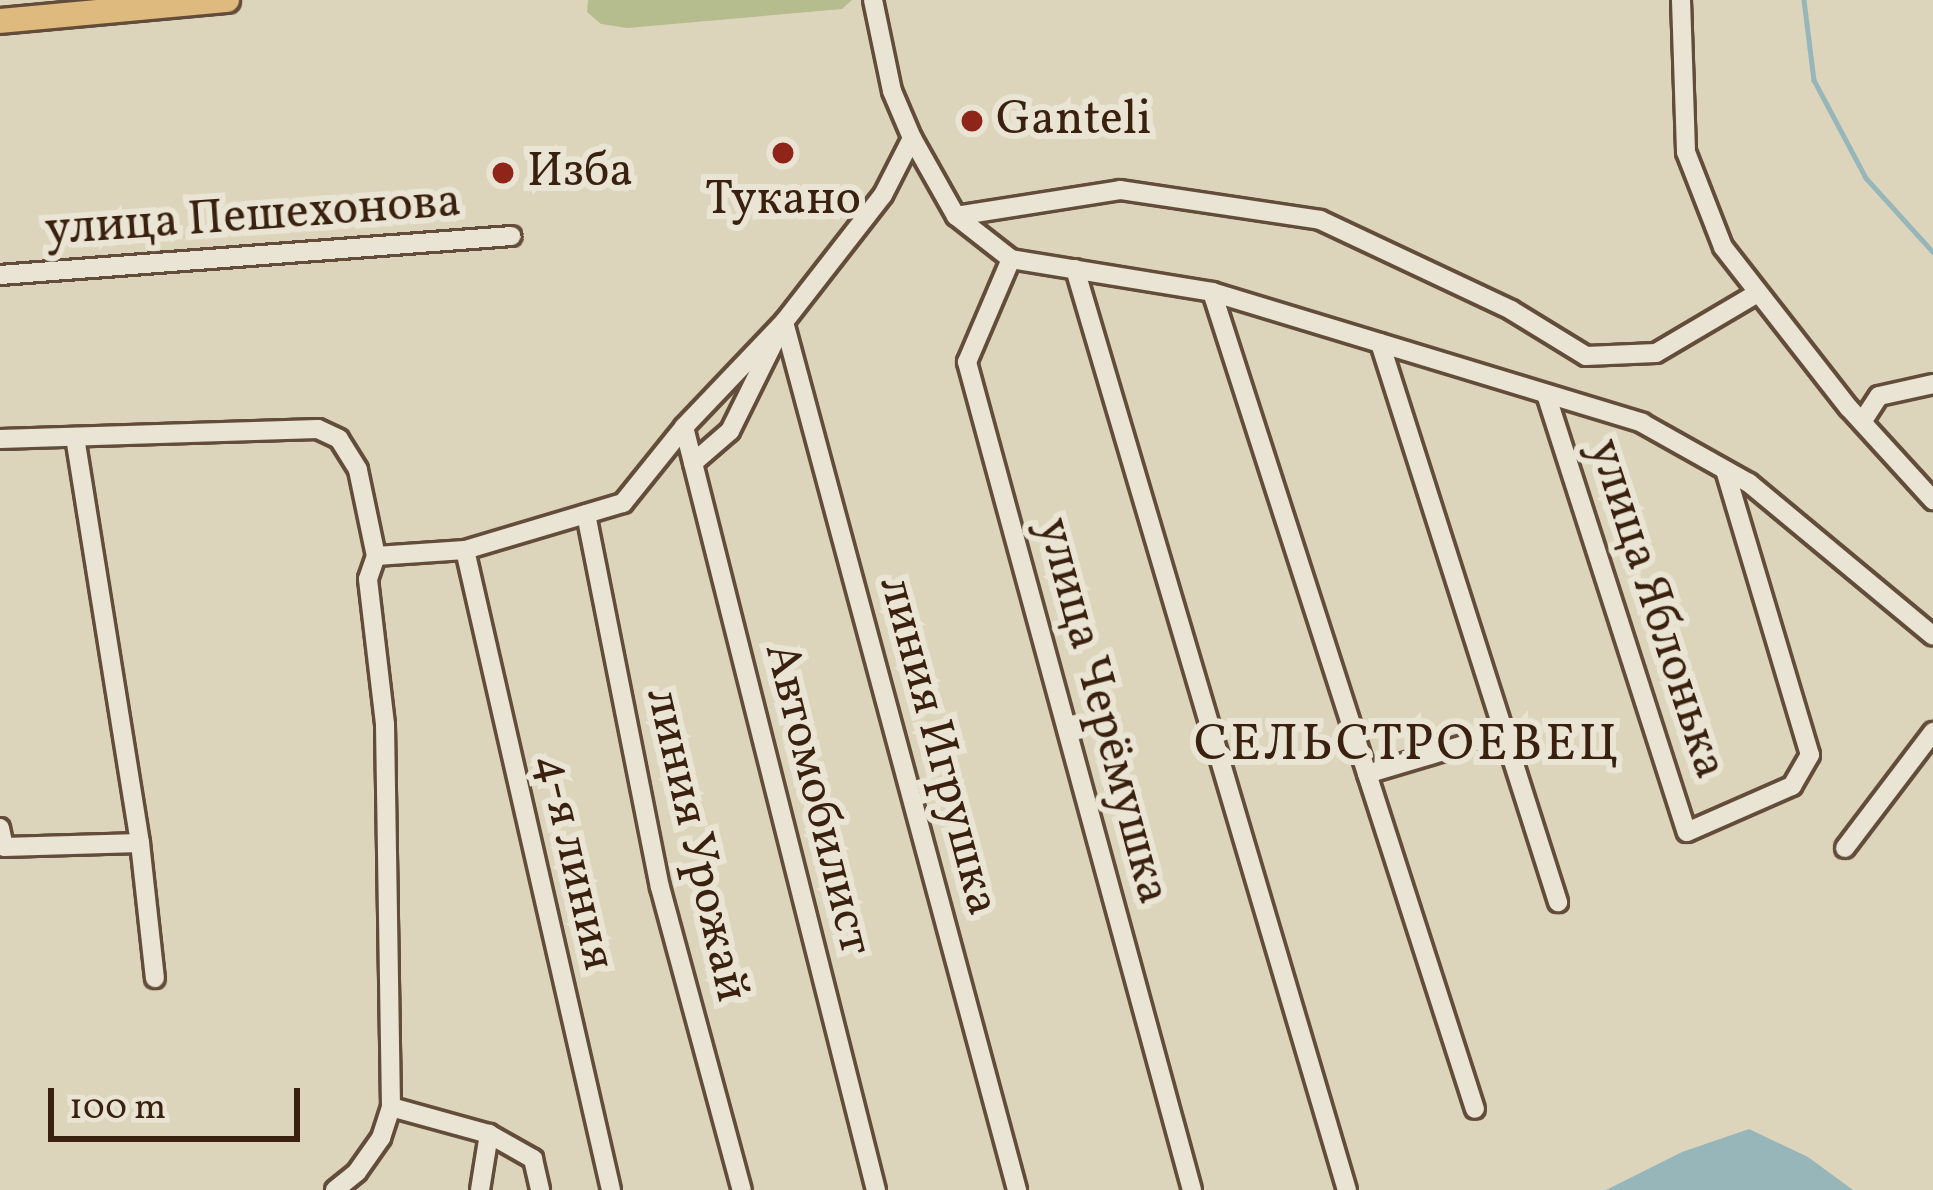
<!DOCTYPE html>
<html>
<head>
<meta charset="utf-8">
<style>
  body { margin:0 }
  #map { position:relative; width:1933px; height:1190px; overflow:hidden; background:#ddd5bb; font-family:Vollkorn,serif }
  div>[style] { position:absolute }
  .green>* { inset:0; background:#b5bc8d }
  .water>* { inset:0; background:#96b6b9 }
  .stream>* { height:4.5px; margin:-2.25px; padding:0 2.25px; transform-origin:2.25px; border-radius:2.25px; background:#96b6b9 }
  .roads { filter:drop-shadow(3px 0 #634d3a) drop-shadow(-3px 0 #634d3a) drop-shadow(0 3px #634d3a) drop-shadow(0 -3px #634d3a) }
  .minor>* { height:18px; margin:-9px; padding:0 9px; transform-origin:9px; border-radius:9px; background:#e9e4d3 }
  .major>* { height:24px; margin:-12px; padding:0 12px; transform-origin:12px; border-radius:12px; background:#deba7e }
  .dots>* { width:33px; height:33px; translate:-50% -50%; box-sizing:border-box; border:6px solid #e9e4d3; border-radius:50% }
  span { translate:-50% -50%; white-space:nowrap; text-align:center; line-height:1.15; -webkit-text-stroke:12px #e9e4d3; paint-order:stroke }
  .poi-label { font-size:48px; color:#3a200f }
  .left { translate:0 -50%; text-align:left }
  .street-label { font-size:48px; color:#3a200f }
  .neighbourhood-label { font-size:51px; color:#3a200f; letter-spacing:3px }
  .scale { position:absolute; left:48px; top:1088px; width:252px; height:54px; box-sizing:border-box; border:6px solid #3a200f; border-top:0; padding-left:15px; font-size:36px; line-height:42px; white-space:nowrap; color:#3a200f; -webkit-text-stroke:9px #e9e4d3; paint-order:stroke }
</style>
</head>
<body>
<div id="map">
  <div class="green">
    <div style="clip-path:polygon(852px 0,842px 9px,627px 28px,601px 24px,587px 12px,588px 0)"></div>
  </div>
  <div class="water">
    <div style="clip-path:polygon(1749px 1129px,1808px 1157px,1853px 1190px,1606px 1190px,1682px 1152px)"></div>
  </div>
  <div class="stream">
    <div style="left:1804px;top:0;width:81px;rotate:82.9deg"></div>
    <div style="left:1814px;top:80px;width:111px;rotate:62deg"></div>
    <div style="left:1866px;top:178px;width:100px;rotate:47.8deg"></div>
  </div>
  <div class="roads">
    <div class="minor">
      <div style="left:1681px;top:0;width:152px;rotate:88.1deg"></div>
      <div style="left:1686px;top:152px;width:102px;rotate:68.7deg"></div>
      <div style="left:1723px;top:247px;width:204px;rotate:52deg"></div>
      <div style="left:1849px;top:408px;width:125px;rotate:47.6deg"></div>
      <div style="left:912px;top:138px;width:90px;rotate:60.6deg"></div>
      <div style="left:956px;top:216px;width:70px;rotate:38deg"></div>
      <div style="left:1011px;top:259px;width:204px;rotate:9.3deg"></div>
      <div style="left:1212px;top:292px;width:450px;rotate:16.9deg"></div>
      <div style="left:1642px;top:423px;width:123px;rotate:29.3deg"></div>
      <div style="left:1749px;top:483px;width:239px;rotate:39.7deg"></div>
      <div style="left:956px;top:216px;width:166px;rotate:-9deg"></div>
      <div style="left:1120px;top:190px;width:202px;rotate:8.5deg"></div>
      <div style="left:1320px;top:220px;width:211px;rotate:25.2deg"></div>
      <div style="left:1511px;top:310px;width:88px;rotate:31.5deg"></div>
      <div style="left:1586px;top:356px;width:70px;rotate:-2.5deg"></div>
      <div style="left:1656px;top:353px;width:118px;rotate:-30.5deg"></div>
      <div style="left:1011px;top:259px;width:112px;rotate:113.1deg"></div>
      <div style="left:967px;top:362px;width:858px;rotate:74.8deg"></div>
      <div style="left:1075px;top:269px;width:960px;rotate:73.55deg"></div>
      <div style="left:0;top:275px;width:513px;rotate:-4.36deg"></div>
      <div style="left:1212px;top:292px;width:858px;rotate:72.16deg"></div>
      <div style="left:784px;top:322px;width:899px;rotate:74.97deg"></div>
      <div style="left:1380px;top:343px;width:587px;rotate:72.34deg"></div>
      <div style="left:1546px;top:394px;width:460px;rotate:72.2deg"></div>
      <div style="left:1687px;top:832px;width:115px;rotate:-23.7deg"></div>
      <div style="left:1792px;top:786px;width:36px;rotate:-60deg"></div>
      <div style="left:1810px;top:755px;width:297px;rotate:-106.6deg"></div>
      <div style="left:1862px;top:422px;width:31px;rotate:-57deg"></div>
      <div style="left:1879px;top:396px;width:55px;rotate:-12.5deg"></div>
      <div style="left:684px;top:427px;width:787px;rotate:75.88deg"></div>
      <div style="left:75px;top:437px;width:411px;rotate:80.9deg"></div>
      <div style="left:140px;top:843px;width:136px;rotate:83.7deg"></div>
      <div style="left:0;top:439px;width:318px;rotate:-1.8deg"></div>
      <div style="left:318px;top:429px;width:23px;rotate:25deg"></div>
      <div style="left:339px;top:439px;width:36px;rotate:58deg"></div>
      <div style="left:358px;top:470px;width:88px;rotate:78.2deg"></div>
      <div style="left:693px;top:463px;width:49px;rotate:-40.9deg"></div>
      <div style="left:730px;top:431px;width:99px;rotate:-63.7deg"></div>
      <div style="left:586px;top:514px;width:380px;rotate:78.8deg"></div>
      <div style="left:660px;top:887px;width:314px;rotate:74.9deg"></div>
      <div style="left:465px;top:550px;width:656px;rotate:77.15deg"></div>
      <div style="left:1367px;top:774px;width:143px;rotate:-16.7deg"></div>
      <div style="left:0;top:828px;width:19px;rotate:78deg"></div>
      <div style="left:4px;top:847px;width:136px;rotate:-1.7deg"></div>
      <div style="left:1845px;top:848px;width:146px;rotate:-52.8deg"></div>
      <div style="left:391px;top:1107px;width:102px;rotate:15.4deg"></div>
      <div style="left:489px;top:1134px;width:51px;rotate:29.6deg"></div>
      <div style="left:533px;top:1159px;width:32px;rotate:77deg"></div>
      <div style="left:335px;top:1190px;width:28px;rotate:-39deg"></div>
      <div style="left:357px;top:1172px;width:42px;rotate:-54.8deg"></div>
      <div style="left:381px;top:1138px;width:33px;rotate:-72deg"></div>
      <div style="left:391px;top:1107px;width:383px;rotate:-90.9deg"></div>
      <div style="left:385px;top:724px;width:146px;rotate:-96.7deg"></div>
      <div style="left:368px;top:579px;width:24px;rotate:-71deg"></div>
      <div style="left:376px;top:556px;width:89px;rotate:-3.9deg"></div>
      <div style="left:465px;top:550px;width:165px;rotate:-16.6deg"></div>
      <div style="left:623px;top:503px;width:97px;rotate:-51.2deg"></div>
      <div style="left:684px;top:427px;width:145px;rotate:-46.4deg"></div>
      <div style="left:784px;top:322px;width:161px;rotate:-52.1deg"></div>
      <div style="left:883px;top:195px;width:64px;rotate:-63deg"></div>
      <div style="left:912px;top:138px;width:51px;rotate:-113.1deg"></div>
      <div style="left:892px;top:91px;width:93px;rotate:-101.8deg"></div>
      <div style="left:480px;top:1190px;width:57px;rotate:-80.9deg"></div>
    </div>
    <div class="major">
      <div style="left:0;top:21px;width:228px;rotate:-5.3deg"></div>
    </div>
  </div>
  <div class="dots">
    <div style="left:972px;top:121px;background:#8f2418"></div>
    <div style="left:783px;top:153px;background:#8f2418"></div>
    <div style="left:503px;top:173px;background:#8f2418"></div>
  </div>
  <div class="poi-label">
    <span class="left" style="left:996px;top:121px">Ganteli</span>
    <span class="left" style="left:527px;top:173px">Изба</span>
    <span style="left:783px;top:201px">Тукано</span>
  </div>
  <div class="street-label">
    <span style="left:253px;top:217px;rotate:-4deg">улица Пешехонова</span>
    <span style="left:1656px;top:609px;rotate:72deg">улица Яблонька</span>
    <span style="left:1102px;top:711px;rotate:75deg">улица Черёмушка</span>
    <span style="left:938px;top:746px;rotate:75deg">линия Игрушка</span>
    <span style="left:817px;top:799px;rotate:76deg">Автомобилист</span>
    <span style="left:696px;top:845px;rotate:77deg">линия Урожай</span>
    <span style="left:574px;top:862px;rotate:77deg">4-я линия</span>
  </div>
  <div class="neighbourhood-label">
    <span style="left:1408px;top:746px">СЕЛЬСТРОЕВЕЦ</span>
  </div>
  <div class="scale">100 m</div>
</div>
</body>
</html>
